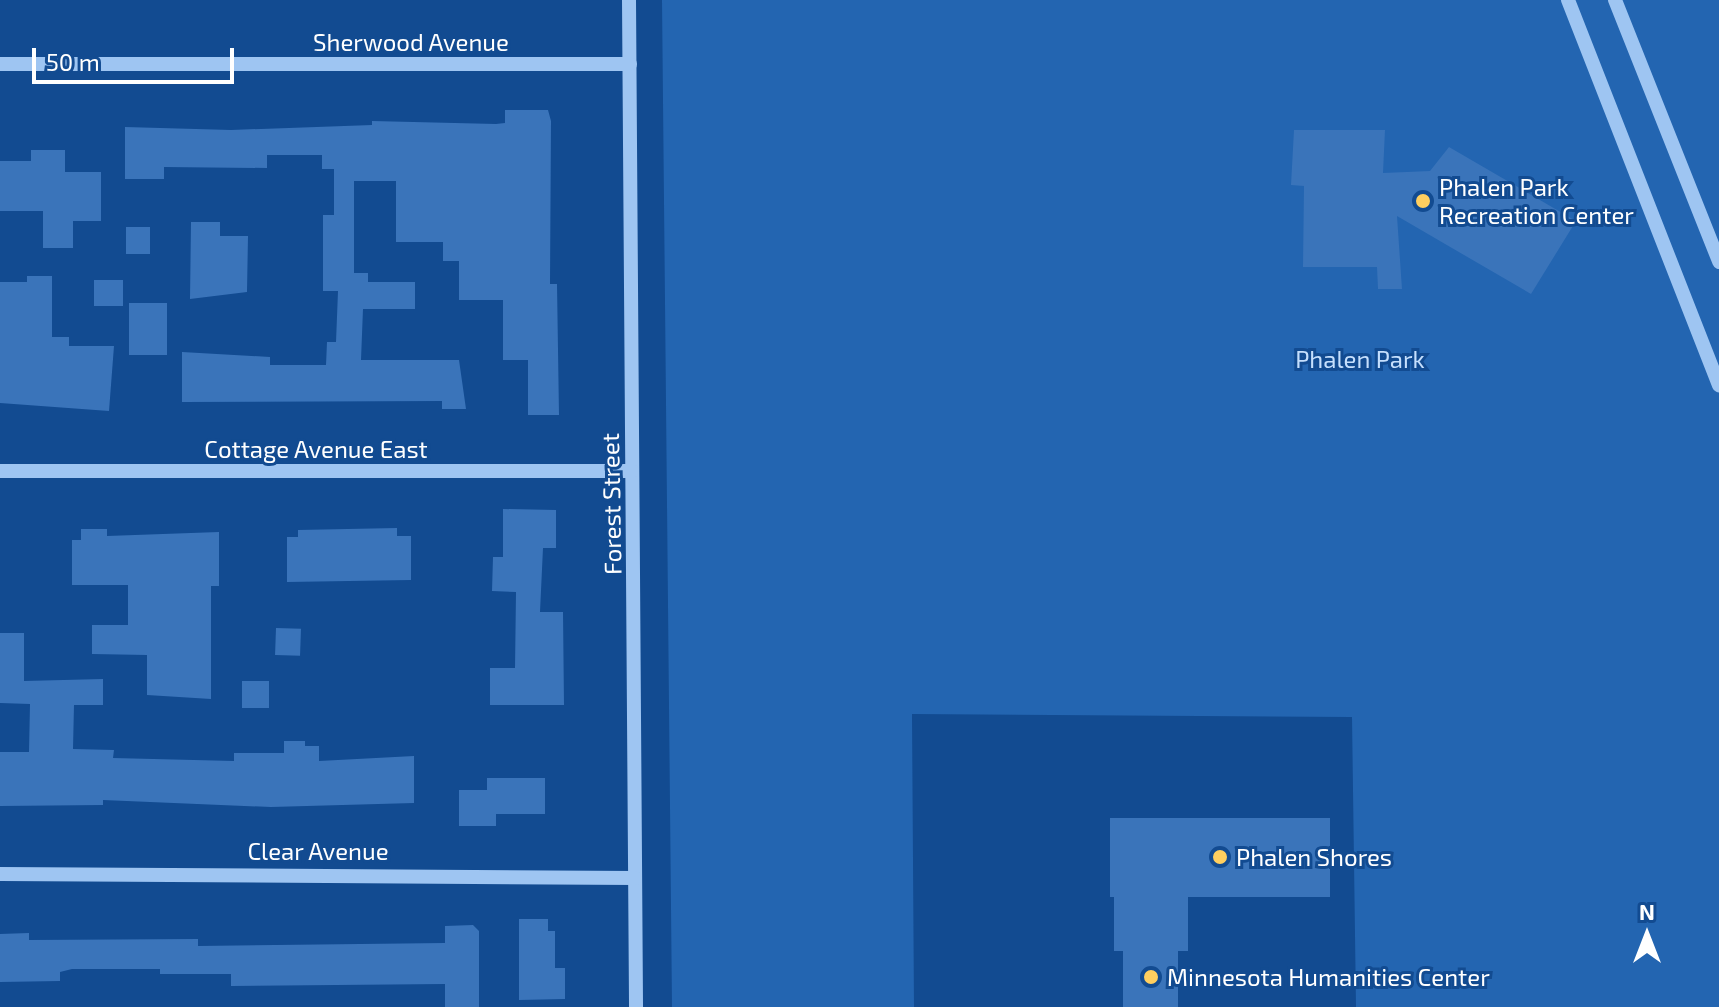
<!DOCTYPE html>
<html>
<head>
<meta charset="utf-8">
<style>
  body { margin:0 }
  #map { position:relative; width:1719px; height:1007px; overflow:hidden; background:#124b91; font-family:"Exo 2",sans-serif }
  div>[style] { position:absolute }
  .green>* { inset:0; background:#2365b1 }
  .building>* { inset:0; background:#3a74ba; transform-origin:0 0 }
  .minor>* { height:14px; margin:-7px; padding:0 7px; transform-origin:7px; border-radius:7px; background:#9ec5f2 }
  .dots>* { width:22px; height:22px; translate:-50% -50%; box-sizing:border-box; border:4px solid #124b91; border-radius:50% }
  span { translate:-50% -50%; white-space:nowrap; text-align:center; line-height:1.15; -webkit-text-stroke:6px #124b91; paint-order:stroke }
  .street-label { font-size:24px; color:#fff }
  .poi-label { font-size:24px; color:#fff }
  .left { translate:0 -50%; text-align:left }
  .park-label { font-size:24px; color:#c5dffd }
  .north { position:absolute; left:1607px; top:895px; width:80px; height:80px; -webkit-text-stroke:6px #124b91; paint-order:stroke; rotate:0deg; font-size:22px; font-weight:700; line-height:32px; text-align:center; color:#fff }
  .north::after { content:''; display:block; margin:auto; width:28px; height:36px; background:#fff; clip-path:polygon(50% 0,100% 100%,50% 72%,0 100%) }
  .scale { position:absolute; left:32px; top:48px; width:202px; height:36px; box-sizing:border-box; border:4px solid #fff; border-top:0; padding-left:10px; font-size:24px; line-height:28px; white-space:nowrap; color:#fff; -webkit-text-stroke:6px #124b91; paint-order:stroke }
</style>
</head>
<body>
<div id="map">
  <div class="green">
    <div style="clip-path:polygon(662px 0,1719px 0,1719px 1007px,1356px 1007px,1352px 717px,912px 714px,914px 1007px,672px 1007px)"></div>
  </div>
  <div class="building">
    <div style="clip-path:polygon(505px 110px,548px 110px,551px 121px,550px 284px,557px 284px,559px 415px,528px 415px,528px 360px,503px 360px,503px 300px,459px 300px,459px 261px,443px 261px,443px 242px,396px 242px,396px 181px,354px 181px,354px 273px,368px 273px,368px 282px,415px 282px,415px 309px,363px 309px,361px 360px,459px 360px,466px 409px,442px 409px,442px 401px,182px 402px,182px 352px,270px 357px,270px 365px,326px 365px,327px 342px,336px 342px,338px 291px,323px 291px,323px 215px,334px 215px,334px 169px,322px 169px,322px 155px,267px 155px,267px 168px,164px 167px,164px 179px,125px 179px,125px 127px,231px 130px,372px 125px,372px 121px,496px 124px,505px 123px)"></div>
    <div style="clip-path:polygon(1294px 130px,1385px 130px,1383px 173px,1430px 171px,1449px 147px,1576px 221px,1531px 294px,1397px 216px,1402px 289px,1378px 289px,1377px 267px,1303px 267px,1304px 186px,1291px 185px)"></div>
    <div style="clip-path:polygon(31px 150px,65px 150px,65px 172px,101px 172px,101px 221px,73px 221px,73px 248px,43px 248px,43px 211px,0 211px,0 161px,31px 161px)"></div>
    <div style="clip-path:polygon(191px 222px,220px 222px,220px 236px,248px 236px,247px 292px,190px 299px)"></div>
    <div style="left:126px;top:227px;width:24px;height:27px"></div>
    <div style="clip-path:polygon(27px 276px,52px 276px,52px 337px,69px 337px,69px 346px,114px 346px,109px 411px,0 403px,0 282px,27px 282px)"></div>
    <div style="left:94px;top:280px;width:29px;height:26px"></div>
    <div style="left:129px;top:303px;width:38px;height:52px"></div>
    <div style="clip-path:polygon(503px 509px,556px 510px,556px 548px,543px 548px,540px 612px,563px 612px,564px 705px,490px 705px,490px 668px,515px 668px,516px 592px,492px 591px,493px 557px,503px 557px)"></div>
    <div style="clip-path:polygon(397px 528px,397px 536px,411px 536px,411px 580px,287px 582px,287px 537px,298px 537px,298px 530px)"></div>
    <div style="clip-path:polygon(81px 529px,107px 529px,107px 536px,219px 532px,219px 586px,211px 586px,211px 699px,147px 695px,147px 655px,92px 654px,92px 625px,128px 625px,128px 585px,72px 585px,72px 540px,81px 540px)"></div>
    <div style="left:276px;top:628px;width:25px;height:27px;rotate:2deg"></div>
    <div style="clip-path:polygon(0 633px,24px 633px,24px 681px,103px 679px,103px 705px,74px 705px,73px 749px,114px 750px,113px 758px,234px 761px,234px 753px,284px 753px,284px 741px,305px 741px,305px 746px,319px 746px,319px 761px,414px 756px,414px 803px,271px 807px,103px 800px,103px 805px,0 806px,0 752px,29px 752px,30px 704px,0 703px)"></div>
    <div style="left:242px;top:681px;width:27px;height:27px"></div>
    <div style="clip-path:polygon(487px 778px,545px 778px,545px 814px,496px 814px,496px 826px,459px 826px,459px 790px,487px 790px)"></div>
    <div style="clip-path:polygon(1110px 818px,1330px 818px,1330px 897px,1188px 897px,1188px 951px,1178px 951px,1178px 1007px,1123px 1007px,1123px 951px,1114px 951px,1114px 897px,1110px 897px)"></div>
    <div style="clip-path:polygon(519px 919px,548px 919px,548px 931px,555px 931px,555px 968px,565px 968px,565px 999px,519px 1000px)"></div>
    <div style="clip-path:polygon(473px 925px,479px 931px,479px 1007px,445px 1007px,445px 984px,231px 986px,231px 974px,160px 974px,160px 969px,72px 969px,60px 972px,60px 981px,0 982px,0 934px,29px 933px,29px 940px,198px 939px,198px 946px,445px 943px,445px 926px)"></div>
  </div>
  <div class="minor">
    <div style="left:629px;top:0;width:1007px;rotate:89.6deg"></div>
    <div style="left:1568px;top:0;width:414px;rotate:68.6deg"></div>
    <div style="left:1615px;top:0;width:282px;rotate:68.3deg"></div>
    <div style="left:0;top:64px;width:630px"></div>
    <div style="left:0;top:471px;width:632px"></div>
    <div style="left:0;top:874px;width:635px;rotate:0.36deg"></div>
  </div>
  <div class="dots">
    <div style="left:1423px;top:201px;background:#ffcf5f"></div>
    <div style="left:1220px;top:857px;background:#ffcf5f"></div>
    <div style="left:1151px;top:977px;background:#ffcf5f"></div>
  </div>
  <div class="street-label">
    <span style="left:411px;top:42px">Sherwood Avenue</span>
    <span style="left:316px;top:449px">Cottage Avenue East</span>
    <span style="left:611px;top:504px;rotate:-91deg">Forest Street</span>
    <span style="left:318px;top:851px">Clear Avenue</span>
  </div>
  <div class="poi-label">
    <span class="left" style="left:1439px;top:201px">Phalen Park<br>Recreation Center</span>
    <span class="left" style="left:1236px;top:857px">Phalen Shores</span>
    <span class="left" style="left:1167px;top:977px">Minnesota Humanities Center</span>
  </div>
  <div class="park-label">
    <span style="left:1360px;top:359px">Phalen Park</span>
  </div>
  <div class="north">N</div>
  <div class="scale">50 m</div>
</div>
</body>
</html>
